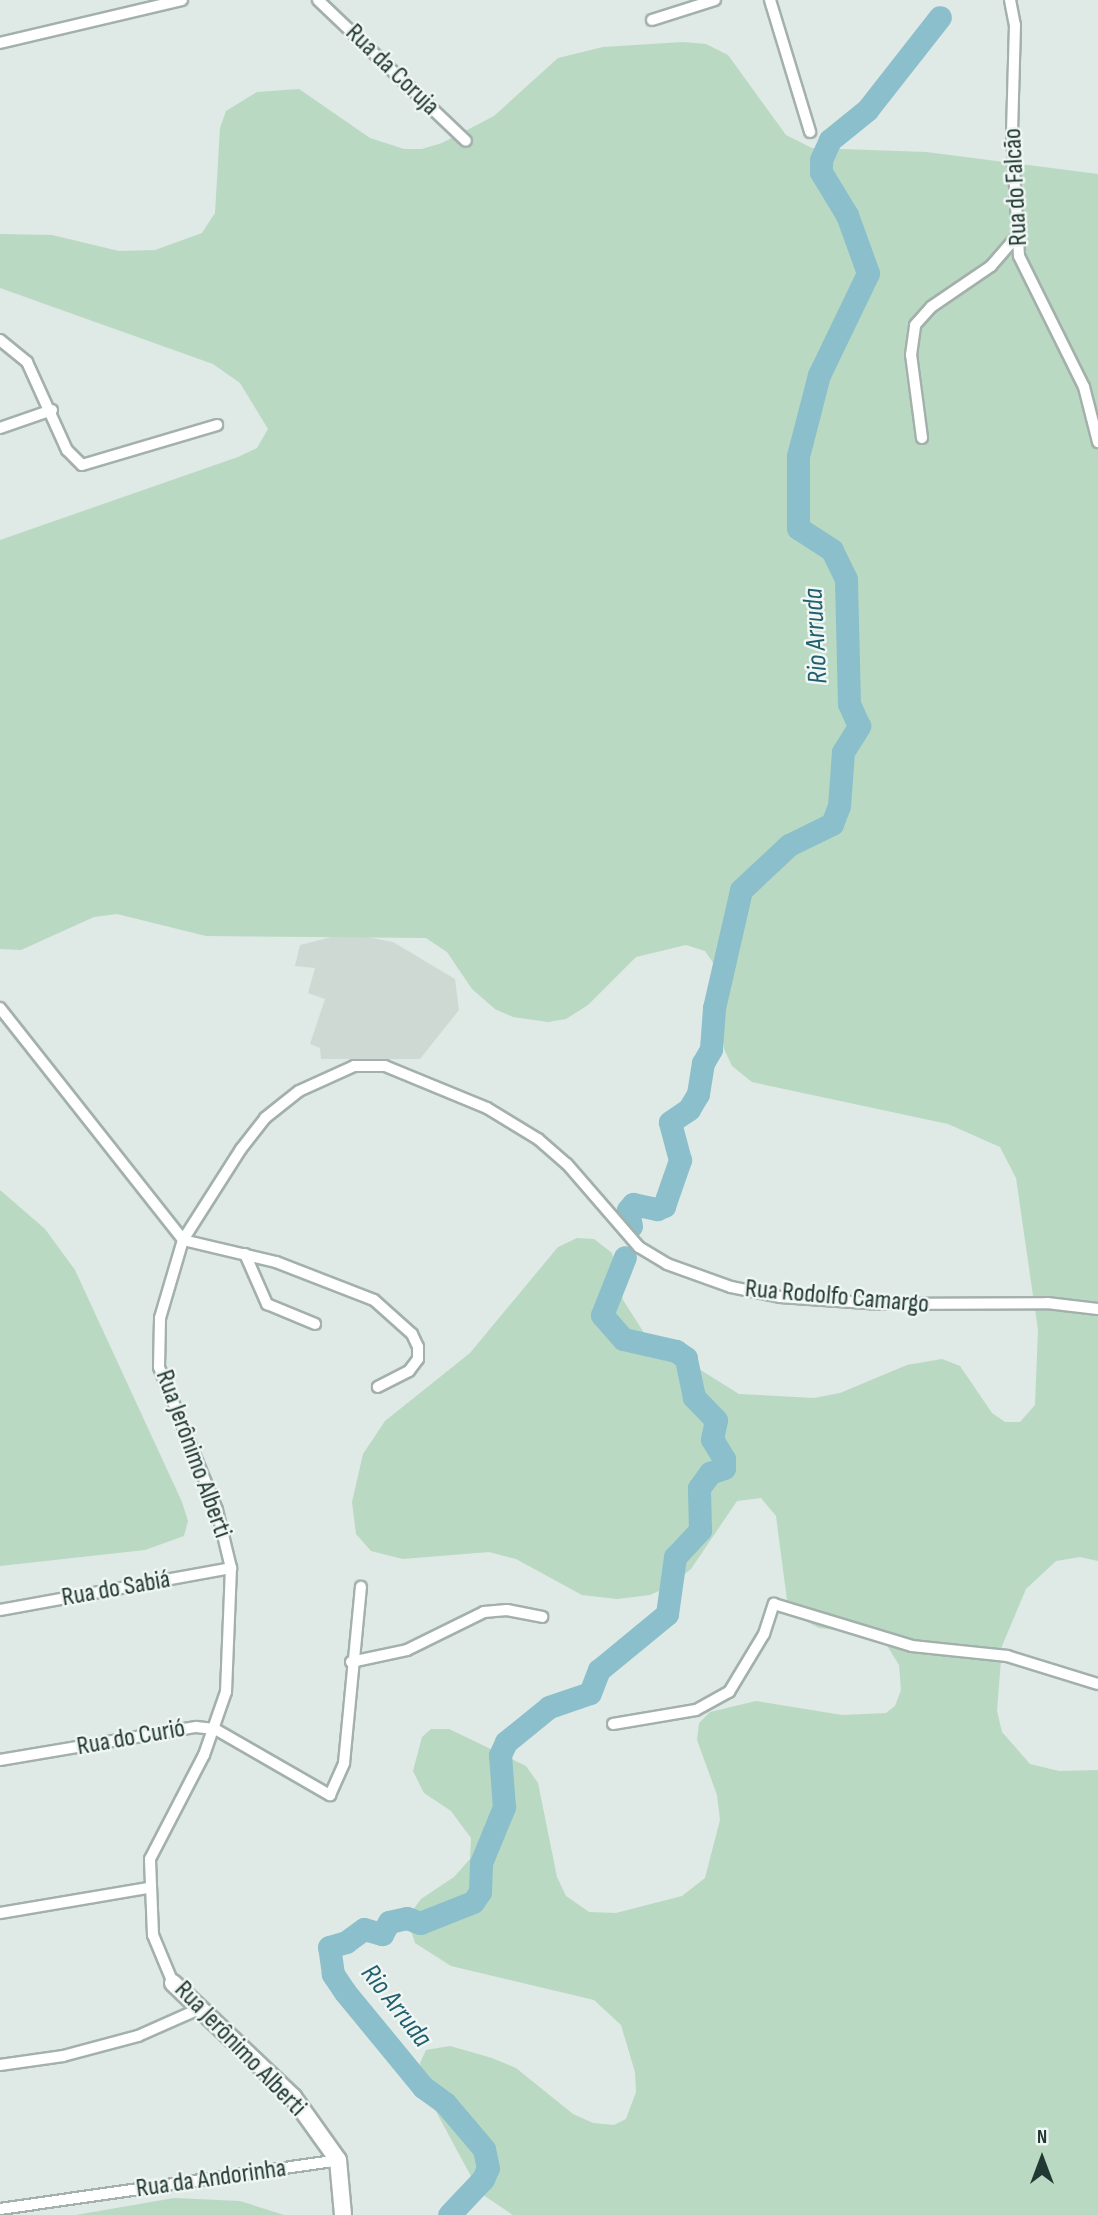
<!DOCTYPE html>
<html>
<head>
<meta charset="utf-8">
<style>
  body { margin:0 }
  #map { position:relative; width:1098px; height:2215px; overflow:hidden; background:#dfe9e5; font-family:"Sofia Sans Condensed",sans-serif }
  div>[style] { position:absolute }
  .built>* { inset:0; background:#ced9d4 }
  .green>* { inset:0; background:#b9d9c3 }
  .river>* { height:23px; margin:-11.5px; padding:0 11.5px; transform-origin:11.5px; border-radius:11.5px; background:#8bbfcb }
  .roads { filter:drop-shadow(2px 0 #a3b0ac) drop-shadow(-2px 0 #a3b0ac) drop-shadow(0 2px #a3b0ac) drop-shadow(0 -2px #a3b0ac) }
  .street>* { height:10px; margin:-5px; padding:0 5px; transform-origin:5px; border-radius:5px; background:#fff }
  .secondary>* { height:16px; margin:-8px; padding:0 8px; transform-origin:8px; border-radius:8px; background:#fff }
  span { translate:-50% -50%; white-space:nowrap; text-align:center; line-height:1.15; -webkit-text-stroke:5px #eff6f3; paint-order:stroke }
  .street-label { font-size:26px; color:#223833 }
  .water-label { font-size:28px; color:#215f6f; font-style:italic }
  .north { position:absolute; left:1007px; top:2124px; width:70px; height:70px; -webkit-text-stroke:5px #eff6f3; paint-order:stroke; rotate:0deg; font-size:19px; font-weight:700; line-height:28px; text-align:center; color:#223833 }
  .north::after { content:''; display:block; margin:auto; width:24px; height:32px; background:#223833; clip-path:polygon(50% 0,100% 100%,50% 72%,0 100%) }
</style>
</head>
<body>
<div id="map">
  <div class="built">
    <div style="clip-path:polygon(347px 933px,393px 942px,455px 979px,459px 1010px,420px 1059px,321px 1059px,320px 1048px,310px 1044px,325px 999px,308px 993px,315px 968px,295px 966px,300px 945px)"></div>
  </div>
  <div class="green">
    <div style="clip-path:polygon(683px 42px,706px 44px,728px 55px,786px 135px,812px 148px,926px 152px,1098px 174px,1098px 1561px,1080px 1557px,1056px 1561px,1026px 1589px,1002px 1646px,997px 1711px,1002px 1732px,1030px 1764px,1059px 1771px,1098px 1770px,1098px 2215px,513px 2215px,480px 2193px,425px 2091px,420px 2063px,426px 2050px,450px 2046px,492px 2058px,516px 2068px,573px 2114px,593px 2123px,614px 2125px,626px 2119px,636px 2092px,635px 2072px,621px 2025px,594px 2000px,451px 1966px,415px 1943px,407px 1918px,421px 1899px,454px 1877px,470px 1859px,471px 1838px,451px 1811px,424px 1793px,413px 1771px,422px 1737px,431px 1729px,449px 1729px,526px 1766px,538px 1783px,557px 1877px,566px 1896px,589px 1912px,616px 1913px,682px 1896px,705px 1878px,720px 1820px,717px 1795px,697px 1740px,699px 1723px,710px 1712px,756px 1701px,842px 1715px,886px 1713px,895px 1706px,901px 1690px,899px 1665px,886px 1644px,860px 1633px,819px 1628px,796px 1616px,787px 1600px,776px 1516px,761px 1498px,737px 1501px,691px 1569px,670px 1586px,650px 1595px,617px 1599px,582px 1595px,516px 1559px,489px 1552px,403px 1559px,371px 1551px,356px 1534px,352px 1502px,363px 1454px,385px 1421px,470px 1353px,558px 1247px,577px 1238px,594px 1239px,612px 1253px,623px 1300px,646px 1336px,739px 1394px,814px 1398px,840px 1393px,907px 1365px,942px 1359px,960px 1366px,992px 1413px,1005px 1422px,1020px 1422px,1035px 1405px,1038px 1330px,1016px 1178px,1000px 1147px,948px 1124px,752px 1082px,732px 1066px,724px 1049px,714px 964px,705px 951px,686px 945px,636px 957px,588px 1005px,566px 1019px,548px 1022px,513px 1017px,495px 1009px,472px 989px,447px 952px,426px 938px,206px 936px,117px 914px,94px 917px,21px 950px,0 949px,0 540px,238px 457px,257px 448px,268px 429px,240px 383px,213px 364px,0 288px,0 234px,52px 235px,119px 251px,155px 250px,202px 233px,215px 213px,220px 128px,226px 111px,257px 92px,299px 89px,370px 138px,404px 149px,422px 149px,442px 143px,494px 116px,558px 58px,603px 47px)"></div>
    <div style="clip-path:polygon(0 1190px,45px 1229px,75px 1270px,182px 1502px,188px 1521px,184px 1536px,145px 1550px,0 1566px)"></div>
    <div style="clip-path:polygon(174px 2198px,240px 2201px,284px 2215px,76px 2215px)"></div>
  </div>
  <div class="river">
    <div style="left:631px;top:1226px;width:16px;rotate:-101deg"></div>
    <div style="left:628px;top:1210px;width:8px;rotate:-50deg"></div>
    <div style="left:633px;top:1204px;width:25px;rotate:12deg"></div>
    <div style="left:657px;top:1209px;width:8px;rotate:-23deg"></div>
    <div style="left:664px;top:1206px;width:49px;rotate:-70.8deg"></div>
    <div style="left:680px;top:1160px;width:39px;rotate:-105deg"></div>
    <div style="left:670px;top:1122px;width:23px;rotate:-34deg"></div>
    <div style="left:689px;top:1109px;width:17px;rotate:-59deg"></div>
    <div style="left:698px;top:1094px;width:31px;rotate:-81deg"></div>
    <div style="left:703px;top:1063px;width:16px;rotate:-60deg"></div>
    <div style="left:711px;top:1049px;width:41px;rotate:-85.8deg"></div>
    <div style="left:714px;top:1008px;width:121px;rotate:-77.1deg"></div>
    <div style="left:741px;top:890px;width:66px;rotate:-43.2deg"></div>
    <div style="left:789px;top:845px;width:48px;rotate:-26deg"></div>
    <div style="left:832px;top:824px;width:19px;rotate:-69deg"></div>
    <div style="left:839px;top:806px;width:54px;rotate:-85.8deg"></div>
    <div style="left:843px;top:752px;width:31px;rotate:-58deg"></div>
    <div style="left:859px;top:726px;width:24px;rotate:-114deg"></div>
    <div style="left:849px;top:704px;width:125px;rotate:-91.4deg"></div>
    <div style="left:846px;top:579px;width:32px;rotate:-116deg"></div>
    <div style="left:832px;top:550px;width:40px;rotate:-147.1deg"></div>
    <div style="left:798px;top:528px;width:72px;rotate:-90deg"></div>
    <div style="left:798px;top:456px;width:84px;rotate:-75.5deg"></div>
    <div style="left:819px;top:375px;width:113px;rotate:-64.3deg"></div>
    <div style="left:868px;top:273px;width:62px;rotate:-109.9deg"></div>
    <div style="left:847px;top:215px;width:50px;rotate:-121.2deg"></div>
    <div style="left:821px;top:172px;width:12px;rotate:-90deg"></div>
    <div style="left:821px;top:160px;width:22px;rotate:-66deg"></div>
    <div style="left:830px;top:140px;width:48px;rotate:-39deg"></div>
    <div style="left:867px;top:110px;width:118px;rotate:-51.9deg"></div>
    <div style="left:449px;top:2215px;width:50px;rotate:-46.6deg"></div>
    <div style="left:483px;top:2179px;width:12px;rotate:-66deg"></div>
    <div style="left:488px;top:2168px;width:19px;rotate:-102deg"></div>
    <div style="left:484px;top:2149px;width:60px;rotate:-130.3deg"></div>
    <div style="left:445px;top:2103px;width:27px;rotate:-144deg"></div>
    <div style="left:423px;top:2087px;width:123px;rotate:-129.4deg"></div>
    <div style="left:345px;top:1992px;width:22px;rotate:-124deg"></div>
    <div style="left:333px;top:1974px;width:27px;rotate:-98deg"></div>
    <div style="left:329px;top:1947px;width:18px;rotate:-16deg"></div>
    <div style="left:346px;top:1942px;width:22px;rotate:-36deg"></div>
    <div style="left:364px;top:1929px;width:19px;rotate:16deg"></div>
    <div style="left:382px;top:1934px;width:14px;rotate:-60deg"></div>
    <div style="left:389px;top:1922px;width:18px;rotate:-13deg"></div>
    <div style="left:407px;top:1918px;width:14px;rotate:21deg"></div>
    <div style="left:420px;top:1923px;width:57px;rotate:-21.6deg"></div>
    <div style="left:473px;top:1902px;width:12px;rotate:-55deg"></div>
    <div style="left:480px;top:1892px;width:29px;rotate:-88deg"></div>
    <div style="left:481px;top:1863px;width:61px;rotate:-67.7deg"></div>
    <div style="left:504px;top:1807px;width:52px;rotate:-94.4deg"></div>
    <div style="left:500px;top:1755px;width:14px;rotate:-65deg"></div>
    <div style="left:506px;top:1742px;width:55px;rotate:-39.1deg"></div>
    <div style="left:549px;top:1707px;width:43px;rotate:-18.9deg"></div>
    <div style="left:590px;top:1693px;width:25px;rotate:-69deg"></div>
    <div style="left:599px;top:1670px;width:88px;rotate:-39.5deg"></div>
    <div style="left:667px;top:1614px;width:58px;rotate:-82deg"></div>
    <div style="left:675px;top:1557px;width:37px;rotate:-47deg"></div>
    <div style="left:700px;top:1530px;width:42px;rotate:-91.4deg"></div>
    <div style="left:699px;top:1488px;width:19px;rotate:-54deg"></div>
    <div style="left:710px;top:1473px;width:15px;rotate:-20deg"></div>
    <div style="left:724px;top:1468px;width:9px;rotate:-90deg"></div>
    <div style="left:724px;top:1459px;width:23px;rotate:-121deg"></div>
    <div style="left:712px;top:1439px;width:19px;rotate:-78deg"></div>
    <div style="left:716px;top:1420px;width:32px;rotate:-134deg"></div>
    <div style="left:694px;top:1397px;width:40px;rotate:-102deg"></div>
    <div style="left:686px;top:1358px;width:12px;rotate:-145deg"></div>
    <div style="left:676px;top:1351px;width:54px;rotate:-167.2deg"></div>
    <div style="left:623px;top:1339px;width:32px;rotate:-131deg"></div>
    <div style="left:602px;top:1315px;width:62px;rotate:-68.4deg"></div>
  </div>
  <div class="roads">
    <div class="street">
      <div style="left:318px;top:0;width:204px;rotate:43.6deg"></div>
      <div style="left:770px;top:0;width:138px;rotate:73.1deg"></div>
      <div style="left:1010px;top:0;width:25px;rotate:79deg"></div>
      <div style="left:1015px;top:25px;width:110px;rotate:91.6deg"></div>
      <div style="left:1012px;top:135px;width:121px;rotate:86.7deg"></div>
      <div style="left:1019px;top:256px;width:146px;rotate:63.6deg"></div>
      <div style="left:1084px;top:387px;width:57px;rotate:75.7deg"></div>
      <div style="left:652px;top:20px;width:66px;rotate:-17.6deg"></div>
      <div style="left:0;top:43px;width:187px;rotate:-13.3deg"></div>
      <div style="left:0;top:340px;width:35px;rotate:39deg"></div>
      <div style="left:27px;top:362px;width:97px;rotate:65.6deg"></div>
      <div style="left:67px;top:450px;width:21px;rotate:45deg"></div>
      <div style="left:82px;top:465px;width:141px;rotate:-16.5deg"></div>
      <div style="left:0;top:428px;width:55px;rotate:-19.1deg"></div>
      <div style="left:922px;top:438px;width:84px;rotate:-97.5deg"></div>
      <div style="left:911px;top:355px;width:30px;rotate:-82deg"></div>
      <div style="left:915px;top:325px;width:24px;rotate:-48deg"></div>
      <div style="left:931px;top:307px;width:73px;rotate:-34.3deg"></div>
      <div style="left:991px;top:266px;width:38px;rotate:-49deg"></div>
      <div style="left:0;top:1008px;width:295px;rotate:51.7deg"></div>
      <div style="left:183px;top:1240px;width:96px;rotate:13.3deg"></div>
      <div style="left:276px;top:1262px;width:105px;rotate:21.2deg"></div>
      <div style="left:374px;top:1300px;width:51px;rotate:41.8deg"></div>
      <div style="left:412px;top:1334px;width:14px;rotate:65deg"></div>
      <div style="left:418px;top:1347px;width:12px;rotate:90deg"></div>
      <div style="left:418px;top:1359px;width:15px;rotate:127deg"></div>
      <div style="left:409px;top:1371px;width:35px;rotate:153deg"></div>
      <div style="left:245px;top:1254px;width:55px;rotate:66.3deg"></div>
      <div style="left:267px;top:1304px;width:52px;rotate:22.6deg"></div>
      <div style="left:0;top:1610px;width:235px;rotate:-10.3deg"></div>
      <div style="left:351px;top:1662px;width:57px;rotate:-12.1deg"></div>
      <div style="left:407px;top:1650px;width:86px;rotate:-26.3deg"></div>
      <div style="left:484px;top:1612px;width:23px;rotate:-5deg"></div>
      <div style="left:507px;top:1610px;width:36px;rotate:11deg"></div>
      <div style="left:613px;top:1724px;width:84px;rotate:-9.6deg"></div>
      <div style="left:696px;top:1710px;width:38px;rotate:-29deg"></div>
      <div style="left:729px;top:1692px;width:68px;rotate:-58.9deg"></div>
      <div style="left:764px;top:1634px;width:32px;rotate:-72deg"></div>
      <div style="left:774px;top:1604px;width:144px;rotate:16.9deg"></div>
      <div style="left:912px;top:1646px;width:96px;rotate:6deg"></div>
      <div style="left:1007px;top:1656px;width:95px;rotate:17.1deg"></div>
      <div style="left:0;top:1760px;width:199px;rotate:-9.6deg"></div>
      <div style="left:196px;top:1727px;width:19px;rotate:6deg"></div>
      <div style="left:215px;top:1729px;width:133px;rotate:29.9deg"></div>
      <div style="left:330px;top:1795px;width:35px;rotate:-66deg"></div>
      <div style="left:344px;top:1763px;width:177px;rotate:-84.5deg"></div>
      <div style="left:0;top:1913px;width:150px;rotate:-9.6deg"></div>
      <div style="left:173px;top:1983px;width:52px;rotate:-112.6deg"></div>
      <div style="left:153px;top:1935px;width:76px;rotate:-92.3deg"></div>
      <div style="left:150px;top:1859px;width:117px;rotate:-62.6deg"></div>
      <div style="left:204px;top:1755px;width:67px;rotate:-70.8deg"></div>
      <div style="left:226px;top:1692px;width:124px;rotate:-87.7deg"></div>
      <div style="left:231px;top:1568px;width:60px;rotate:-103.6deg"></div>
      <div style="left:217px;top:1510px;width:154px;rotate:-112.1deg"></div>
      <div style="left:159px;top:1367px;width:49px;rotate:-88.8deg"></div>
      <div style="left:160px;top:1318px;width:81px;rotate:-73.6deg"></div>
      <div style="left:183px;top:1240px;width:108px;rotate:-57.5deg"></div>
      <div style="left:241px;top:1149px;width:39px;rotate:-52deg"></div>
      <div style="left:265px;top:1118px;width:43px;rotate:-38.5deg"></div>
      <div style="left:299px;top:1091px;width:60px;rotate:-24.4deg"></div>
      <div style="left:354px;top:1066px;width:31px"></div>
      <div style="left:385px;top:1066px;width:110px;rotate:22.4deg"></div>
      <div style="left:487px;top:1108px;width:60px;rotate:31.3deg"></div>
      <div style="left:538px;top:1139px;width:38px;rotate:41deg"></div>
      <div style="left:567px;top:1164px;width:110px;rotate:49.1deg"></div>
      <div style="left:639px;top:1247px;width:33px;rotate:31deg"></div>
      <div style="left:667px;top:1264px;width:68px;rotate:19.8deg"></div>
      <div style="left:731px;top:1287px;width:50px;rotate:11.5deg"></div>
      <div style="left:780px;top:1297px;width:101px;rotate:4deg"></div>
      <div style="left:881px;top:1304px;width:166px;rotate:-0.3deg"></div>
      <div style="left:1047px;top:1303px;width:51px;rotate:6.7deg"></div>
      <div style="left:0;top:2065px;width:64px;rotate:-8.1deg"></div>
      <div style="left:63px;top:2056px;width:78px;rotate:-14.9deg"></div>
      <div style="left:138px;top:2036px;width:67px;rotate:-23.9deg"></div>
      <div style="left:0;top:2209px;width:342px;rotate:-8.2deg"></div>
    </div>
    <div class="secondary">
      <div style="left:173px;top:1983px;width:166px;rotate:43.5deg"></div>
      <div style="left:293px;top:2097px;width:77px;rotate:54.5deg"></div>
      <div style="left:338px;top:2160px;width:55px;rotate:84.8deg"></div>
    </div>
  </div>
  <div class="street-label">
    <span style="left:392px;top:70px;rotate:44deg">Rua da Coruja</span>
    <span style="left:1016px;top:187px;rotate:-93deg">Rua do Falcão</span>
    <span style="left:837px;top:1297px;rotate:5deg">Rua Rodolfo Camargo</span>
    <span style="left:193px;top:1454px;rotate:70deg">Rua Jerônimo Alberti</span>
    <span style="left:116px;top:1589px;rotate:-10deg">Rua do Sabiá</span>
    <span style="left:131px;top:1738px;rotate:-10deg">Rua do Curió</span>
    <span style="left:240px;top:2049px;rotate:46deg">Rua Jerônimo Alberti</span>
    <span style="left:211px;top:2179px;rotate:-8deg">Rua da Andorinha</span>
  </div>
  <div class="water-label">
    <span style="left:816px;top:636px;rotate:-93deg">Rio Arruda</span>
    <span style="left:396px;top:2006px;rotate:52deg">Rio Arruda</span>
  </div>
  <div class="north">N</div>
</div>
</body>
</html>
